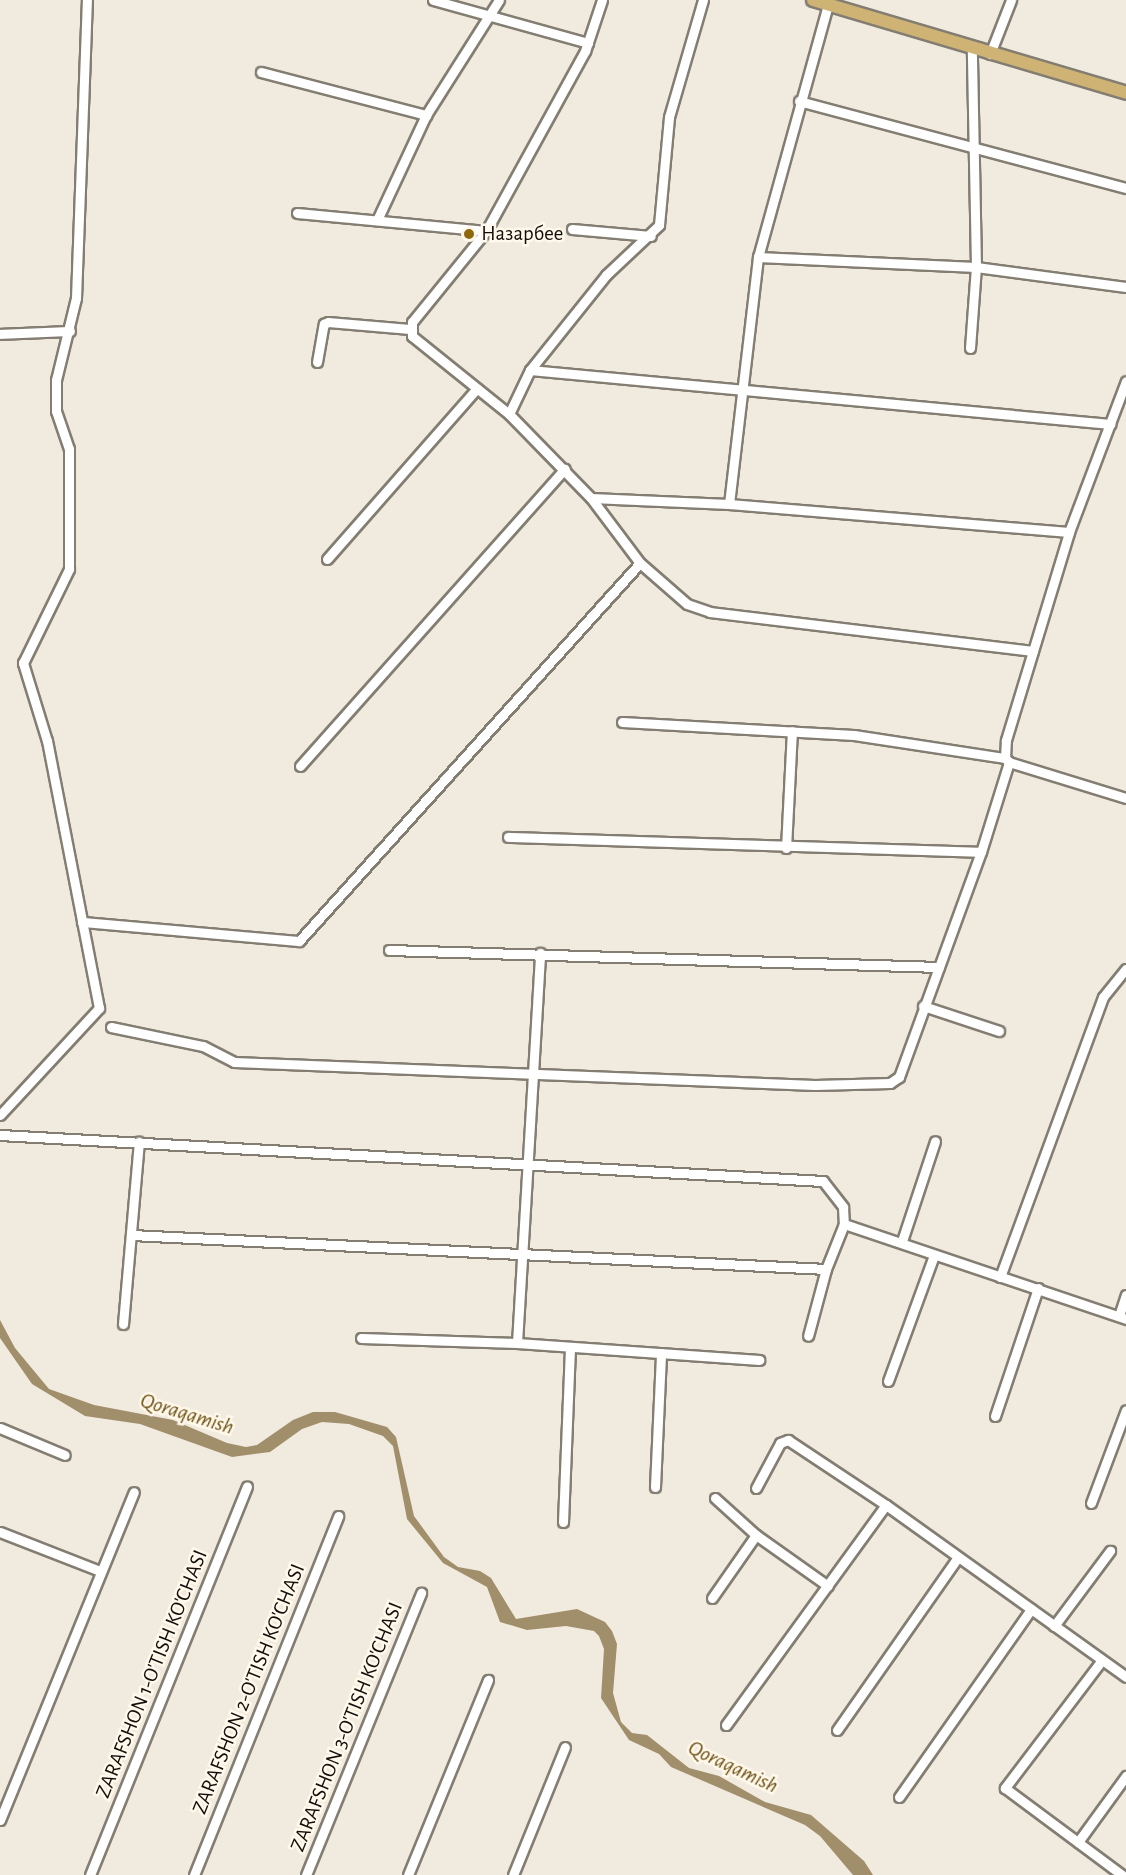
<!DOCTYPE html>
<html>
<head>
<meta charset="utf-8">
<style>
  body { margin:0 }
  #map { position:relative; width:1126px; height:1875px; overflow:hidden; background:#f1eade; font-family:"Alegreya Sans",sans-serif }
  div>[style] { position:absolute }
  .water>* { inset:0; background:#a18e6b }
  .roads { filter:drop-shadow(2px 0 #837d72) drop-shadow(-2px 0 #837d72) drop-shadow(0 2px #837d72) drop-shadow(0 -2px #837d72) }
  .minor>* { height:9px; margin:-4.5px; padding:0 4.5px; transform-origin:4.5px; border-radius:4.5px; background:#fff }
  .major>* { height:12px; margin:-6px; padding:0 6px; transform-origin:6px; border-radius:6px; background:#cfb374 }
  .dots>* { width:16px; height:16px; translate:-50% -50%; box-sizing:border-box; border:3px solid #fff8eb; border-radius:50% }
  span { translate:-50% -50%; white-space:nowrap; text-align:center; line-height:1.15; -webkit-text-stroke:5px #fff8eb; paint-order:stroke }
  .poi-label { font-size:21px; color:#110f0b }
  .left { translate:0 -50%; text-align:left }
  .street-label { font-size:21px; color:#110f0b }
  .water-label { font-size:22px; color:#6f5316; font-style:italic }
</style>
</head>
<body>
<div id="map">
  <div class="water">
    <div style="clip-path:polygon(0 1320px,15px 1348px,49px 1389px,94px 1405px,173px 1420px,227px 1443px,246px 1447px,257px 1445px,293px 1420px,313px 1412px,335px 1412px,387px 1427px,396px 1437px,414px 1516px,444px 1557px,458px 1567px,480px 1571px,491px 1578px,516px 1619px,577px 1609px,605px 1622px,612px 1631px,617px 1644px,613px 1693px,621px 1722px,632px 1733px,647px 1735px,689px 1768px,719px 1776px,765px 1802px,811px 1815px,864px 1861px,873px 1875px,853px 1875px,820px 1836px,805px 1825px,671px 1767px,659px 1754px,629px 1740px,601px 1698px,604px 1649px,599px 1636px,594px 1631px,566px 1626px,527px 1630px,500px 1622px,487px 1587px,443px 1563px,407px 1519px,393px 1446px,383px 1436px,349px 1424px,322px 1422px,302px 1429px,270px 1452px,232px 1457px,140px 1424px,85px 1416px,32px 1384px,0 1338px)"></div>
  </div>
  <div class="roads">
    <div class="minor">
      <div style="left:433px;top:0;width:161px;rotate:15.5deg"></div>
      <div style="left:602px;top:0;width:54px;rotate:108.4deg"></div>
      <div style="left:585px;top:51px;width:205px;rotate:118.8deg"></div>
      <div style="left:486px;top:231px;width:117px;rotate:129.1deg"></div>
      <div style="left:412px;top:322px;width:14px;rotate:90deg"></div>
      <div style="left:412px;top:336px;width:124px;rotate:38.8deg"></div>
      <div style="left:509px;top:414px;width:117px;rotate:45.7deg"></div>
      <div style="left:591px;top:498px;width:81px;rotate:53deg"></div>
      <div style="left:640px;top:563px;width:62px;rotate:41.1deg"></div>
      <div style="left:687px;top:604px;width:24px;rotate:19deg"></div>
      <div style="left:710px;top:612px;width:325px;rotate:6.9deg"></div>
      <div style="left:990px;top:54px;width:58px;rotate:-68.7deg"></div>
      <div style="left:261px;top:72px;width:171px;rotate:14.6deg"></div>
      <div style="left:799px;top:101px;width:338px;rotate:14.9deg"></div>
      <div style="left:297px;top:213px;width:190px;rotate:5.4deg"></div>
      <div style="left:377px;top:220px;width:116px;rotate:-65deg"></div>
      <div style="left:426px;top:115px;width:136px;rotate:-57.6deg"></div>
      <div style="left:572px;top:229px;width:79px;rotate:5.1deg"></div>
      <div style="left:758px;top:257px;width:218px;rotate:2.6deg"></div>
      <div style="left:976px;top:267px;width:151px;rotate:7.6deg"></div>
      <div style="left:0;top:334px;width:70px;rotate:-2.5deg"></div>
      <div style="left:970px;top:348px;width:81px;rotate:-85.8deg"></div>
      <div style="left:976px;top:267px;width:218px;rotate:-91.1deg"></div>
      <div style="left:317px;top:362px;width:39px;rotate:-80deg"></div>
      <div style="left:324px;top:324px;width:4px;rotate:-27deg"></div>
      <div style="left:328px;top:322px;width:82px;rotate:4.9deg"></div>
      <div style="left:530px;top:370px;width:583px;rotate:5.32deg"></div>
      <div style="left:509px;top:414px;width:49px;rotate:-64.5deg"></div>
      <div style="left:530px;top:370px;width:122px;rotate:-51.3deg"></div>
      <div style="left:606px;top:275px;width:73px;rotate:-43.3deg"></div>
      <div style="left:659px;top:225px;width:108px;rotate:-84.7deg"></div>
      <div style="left:669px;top:117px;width:122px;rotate:-73.8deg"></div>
      <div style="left:591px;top:498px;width:138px;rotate:2.5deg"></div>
      <div style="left:729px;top:504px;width:341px;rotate:4.7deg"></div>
      <div style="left:729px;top:504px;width:249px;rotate:-83.3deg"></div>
      <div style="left:758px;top:257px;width:262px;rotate:-74.5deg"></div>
      <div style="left:327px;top:559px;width:227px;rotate:-48.7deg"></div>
      <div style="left:622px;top:722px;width:232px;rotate:3.2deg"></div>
      <div style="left:854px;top:735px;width:153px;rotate:8.7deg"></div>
      <div style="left:1009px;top:762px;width:122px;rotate:17.1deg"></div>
      <div style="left:300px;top:766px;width:398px;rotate:-48.3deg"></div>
      <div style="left:508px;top:837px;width:473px;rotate:1.8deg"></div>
      <div style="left:786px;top:848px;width:117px;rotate:-87.1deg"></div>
      <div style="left:82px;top:922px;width:218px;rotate:5deg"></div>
      <div style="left:299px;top:941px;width:509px;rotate:-47.95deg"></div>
      <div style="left:389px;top:950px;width:550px;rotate:1.77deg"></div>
      <div style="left:923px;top:1006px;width:80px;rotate:18.2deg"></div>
      <div style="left:111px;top:1027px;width:94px;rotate:11.7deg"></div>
      <div style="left:203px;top:1046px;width:35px;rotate:27deg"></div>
      <div style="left:234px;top:1062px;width:581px;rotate:2.27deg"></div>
      <div style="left:815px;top:1085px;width:75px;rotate:-1.5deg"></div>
      <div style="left:890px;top:1083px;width:11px;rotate:-34deg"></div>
      <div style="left:899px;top:1077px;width:239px;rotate:-70deg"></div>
      <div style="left:981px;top:852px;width:94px;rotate:-72.7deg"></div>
      <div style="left:1009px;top:762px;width:6px;rotate:-135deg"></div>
      <div style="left:1005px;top:758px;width:18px;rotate:-87deg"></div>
      <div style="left:1006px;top:740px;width:217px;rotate:-73.1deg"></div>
      <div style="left:1069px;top:532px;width:161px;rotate:-69.3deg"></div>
      <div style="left:0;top:1115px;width:146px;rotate:-47.2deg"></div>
      <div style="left:99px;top:1008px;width:272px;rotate:-101deg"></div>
      <div style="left:47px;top:741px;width:82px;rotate:-107.1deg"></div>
      <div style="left:23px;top:663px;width:105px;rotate:-63.9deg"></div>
      <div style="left:69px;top:569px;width:120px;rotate:-90deg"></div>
      <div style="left:69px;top:449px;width:40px;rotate:-108.9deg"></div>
      <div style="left:56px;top:411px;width:31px;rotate:-90deg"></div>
      <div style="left:56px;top:380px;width:84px;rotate:-76.3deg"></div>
      <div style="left:76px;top:298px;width:298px;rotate:-87.9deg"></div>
      <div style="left:0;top:1135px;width:824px;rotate:3.2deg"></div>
      <div style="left:823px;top:1181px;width:33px;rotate:52deg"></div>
      <div style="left:843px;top:1207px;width:17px;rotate:87deg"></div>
      <div style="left:844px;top:1224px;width:48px;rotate:111.8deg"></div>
      <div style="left:826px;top:1269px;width:69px;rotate:105deg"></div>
      <div style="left:844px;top:1224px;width:298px;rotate:18.6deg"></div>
      <div style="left:131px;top:1235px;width:696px;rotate:2.8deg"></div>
      <div style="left:902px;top:1241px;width:105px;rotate:-71.7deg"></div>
      <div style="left:1000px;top:1277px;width:298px;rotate:-69.8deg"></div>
      <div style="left:1103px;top:997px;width:36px;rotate:-51deg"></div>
      <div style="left:1119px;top:1316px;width:22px;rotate:-72deg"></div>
      <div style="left:123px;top:1324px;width:183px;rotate:-85deg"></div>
      <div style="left:361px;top:1338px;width:156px;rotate:1.8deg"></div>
      <div style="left:517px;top:1343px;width:243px;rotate:4deg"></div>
      <div style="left:517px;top:1343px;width:391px;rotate:-86.6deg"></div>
      <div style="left:888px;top:1381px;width:134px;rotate:-69.9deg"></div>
      <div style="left:995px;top:1416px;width:135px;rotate:-71.4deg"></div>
      <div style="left:0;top:1428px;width:70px;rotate:22.6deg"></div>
      <div style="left:655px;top:1487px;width:134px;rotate:-87.4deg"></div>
      <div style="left:756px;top:1488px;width:51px;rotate:-61.9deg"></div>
      <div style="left:780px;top:1443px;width:9px;rotate:-21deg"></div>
      <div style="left:788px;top:1440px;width:118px;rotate:33.6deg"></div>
      <div style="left:886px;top:1505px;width:295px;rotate:35.6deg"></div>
      <div style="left:715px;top:1498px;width:55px;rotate:42.1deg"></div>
      <div style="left:1091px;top:1503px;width:99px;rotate:-69.4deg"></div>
      <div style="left:563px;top:1522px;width:175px;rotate:-87.7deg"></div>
      <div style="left:0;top:1532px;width:107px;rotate:21.3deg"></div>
      <div style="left:712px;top:1598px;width:77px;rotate:-55.1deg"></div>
      <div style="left:756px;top:1535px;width:88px;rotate:35.3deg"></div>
      <div style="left:1054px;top:1626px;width:94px;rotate:-53.3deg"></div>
      <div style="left:1102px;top:1660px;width:161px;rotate:127.2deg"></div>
      <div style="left:1005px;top:1788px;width:146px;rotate:36.6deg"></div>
      <div style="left:726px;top:1725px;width:272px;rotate:-54deg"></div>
      <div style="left:837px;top:1730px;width:211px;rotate:-55deg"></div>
      <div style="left:899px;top:1797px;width:230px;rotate:-54.9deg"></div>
      <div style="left:0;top:1820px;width:354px;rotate:-67.8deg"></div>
      <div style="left:1078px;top:1842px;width:82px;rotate:-54deg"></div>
      <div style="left:90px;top:1875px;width:419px;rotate:-68deg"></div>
      <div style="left:194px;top:1875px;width:387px;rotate:-68.1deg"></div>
      <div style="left:306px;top:1875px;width:305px;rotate:-67.8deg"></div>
      <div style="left:408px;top:1875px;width:211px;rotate:-67.7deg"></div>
      <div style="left:513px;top:1875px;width:138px;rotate:-67.9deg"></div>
    </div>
    <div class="major">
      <div style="left:813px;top:0;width:327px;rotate:16.5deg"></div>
    </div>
  </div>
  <div class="dots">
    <div style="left:469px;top:234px;background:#8e680d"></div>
  </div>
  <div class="poi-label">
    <span class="left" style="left:481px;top:234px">Назарбее</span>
  </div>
  <div class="street-label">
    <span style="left:152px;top:1674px;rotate:-68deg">ZARAFSHON 1-O'TISH KO'CHASI</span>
    <span style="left:249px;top:1689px;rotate:-68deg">ZARAFSHON 2-O'TISH KO'CHASI</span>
    <span style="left:347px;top:1727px;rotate:-68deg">ZARAFSHON 3-O'TISH KO'CHASI</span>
  </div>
  <div class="water-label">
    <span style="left:187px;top:1414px;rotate:17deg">Qoraqamish</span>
    <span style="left:733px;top:1767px;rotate:25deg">Qoraqamish</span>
  </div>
</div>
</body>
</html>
